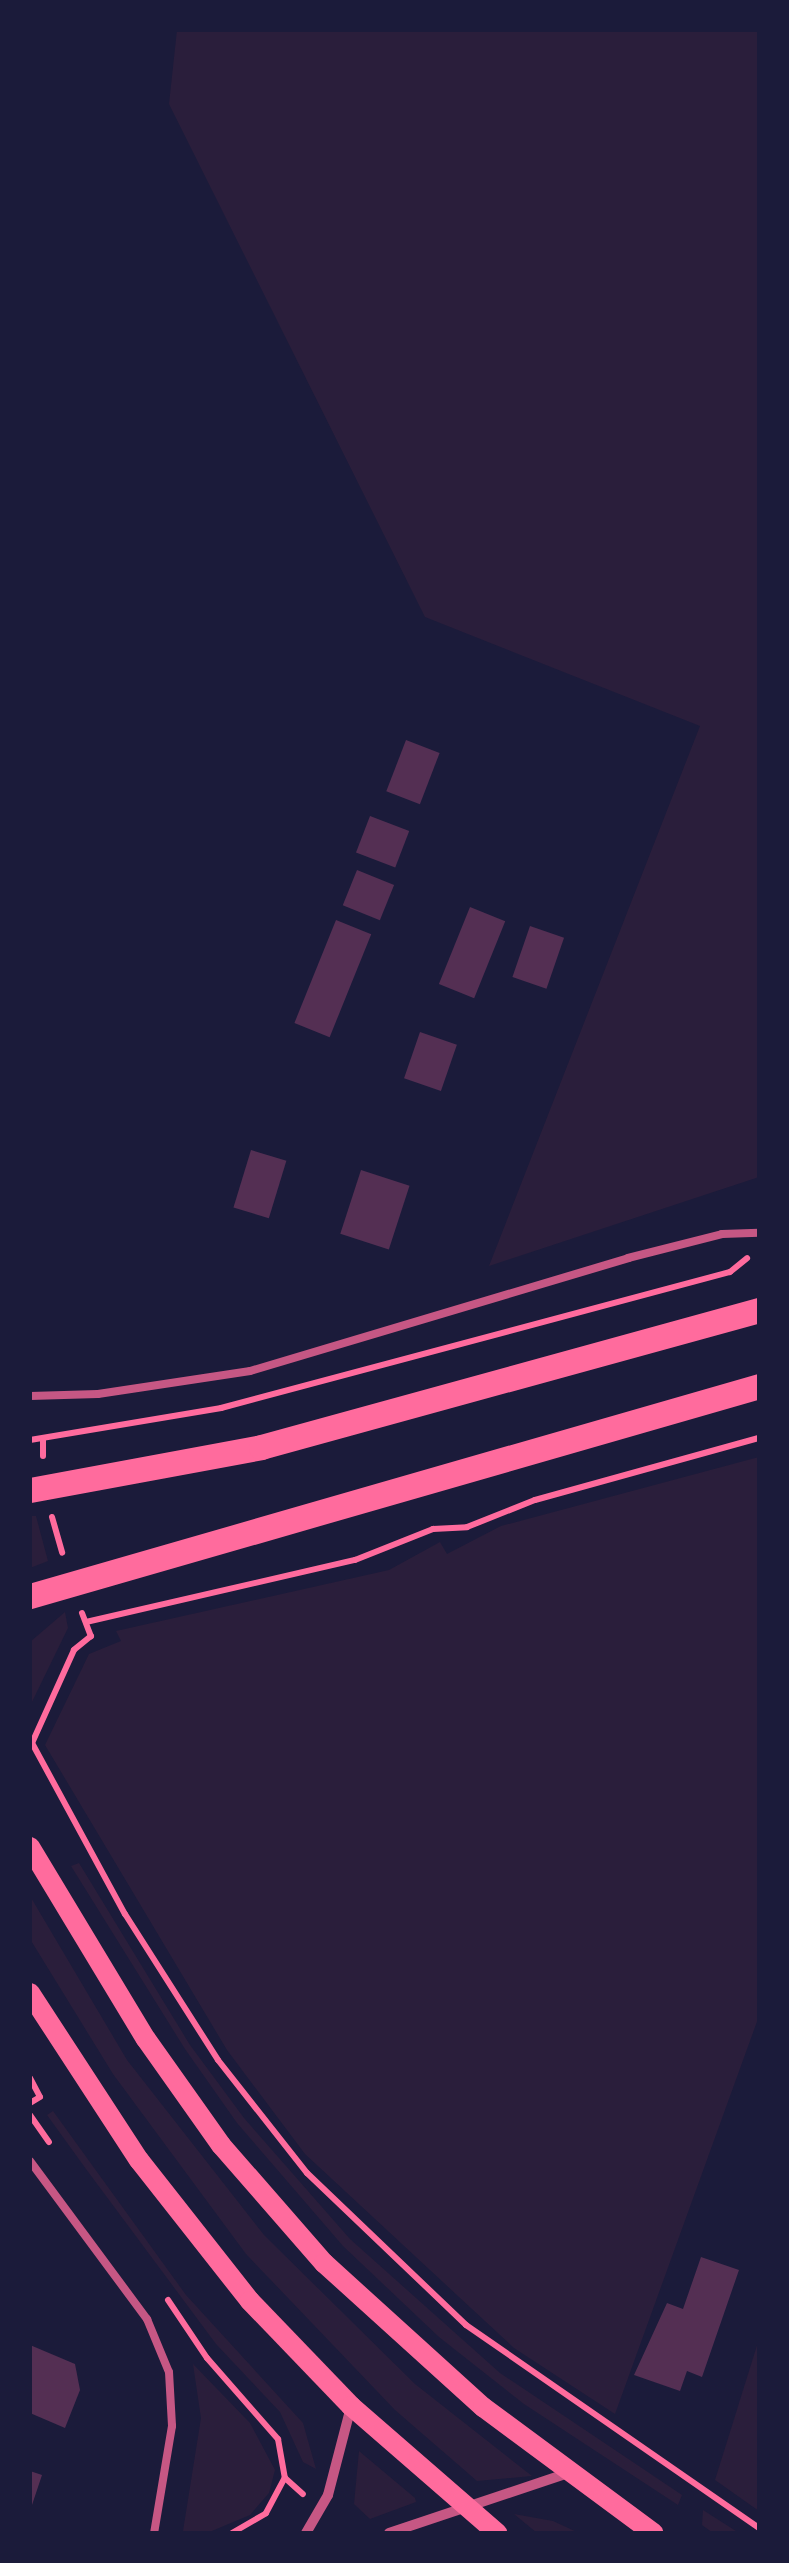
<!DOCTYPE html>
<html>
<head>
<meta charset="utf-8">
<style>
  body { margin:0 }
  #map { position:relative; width:789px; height:2563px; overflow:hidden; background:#1b1b3a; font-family:"DM Sans",sans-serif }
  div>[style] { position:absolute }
  .green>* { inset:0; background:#2a1e3b }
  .building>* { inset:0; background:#542f53; transform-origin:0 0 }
  .path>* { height:6px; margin:-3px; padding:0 3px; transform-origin:3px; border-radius:3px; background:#ff6b9d }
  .service>* { height:8px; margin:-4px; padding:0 4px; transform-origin:4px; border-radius:4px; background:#c65784 }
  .minor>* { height:10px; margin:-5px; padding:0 5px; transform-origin:5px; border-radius:5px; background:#c65784 }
  .secondary>* { height:20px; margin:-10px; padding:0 10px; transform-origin:10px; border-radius:10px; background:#ff6b9d }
  .primary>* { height:25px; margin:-12.5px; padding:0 12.5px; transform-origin:12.5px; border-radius:12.5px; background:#ff6b9d }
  span { translate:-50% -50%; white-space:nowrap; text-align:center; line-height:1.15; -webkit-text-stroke:10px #1b1b3a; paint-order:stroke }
  .frame { position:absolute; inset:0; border:32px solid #1b1b3a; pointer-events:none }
</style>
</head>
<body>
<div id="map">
  <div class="green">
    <div style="clip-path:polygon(177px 30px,759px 30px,759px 1177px,489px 1266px,700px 726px,425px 617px,169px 104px)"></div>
    <div style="clip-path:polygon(759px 1457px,759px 2016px,615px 2414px,514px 2348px,305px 2154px,227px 2050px,45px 1745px,89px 1654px,121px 1641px,116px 1631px,389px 1570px,440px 1542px,447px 1554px,501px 1526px)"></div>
    <div style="clip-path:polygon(30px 1516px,36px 1516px,48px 1561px,30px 1568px)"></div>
    <div style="clip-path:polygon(65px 1612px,68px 1628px,30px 1706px,30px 1642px)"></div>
    <div style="clip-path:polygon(79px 1863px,190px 2045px,244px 2118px,350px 2239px,500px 2373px,682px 2495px,678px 2505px,524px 2404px,439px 2337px,343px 2246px,237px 2123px,185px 2049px,71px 1866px)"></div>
    <div style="clip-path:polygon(30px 1896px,127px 2060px,264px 2235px,415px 2384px,532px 2476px,477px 2481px,395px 2410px,246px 2254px,113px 2074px,30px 1939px)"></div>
    <div style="clip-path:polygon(53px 2111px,186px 2295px,303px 2423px,316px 2469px,303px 2462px,280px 2412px,216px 2344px,86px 2169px,47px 2115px)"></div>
    <div style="clip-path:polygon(759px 2339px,759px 2511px,715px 2480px)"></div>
    <div style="clip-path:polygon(193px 2364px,250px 2423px,275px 2470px,269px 2493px,250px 2515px,207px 2533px,183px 2531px,201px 2418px)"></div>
    <div style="clip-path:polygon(359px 2451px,415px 2498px,416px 2502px,370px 2519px,354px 2504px)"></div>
    <div style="clip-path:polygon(703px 2510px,739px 2533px,713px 2533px,702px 2525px)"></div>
    <div style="clip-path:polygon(514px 2514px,553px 2521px,579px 2533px,537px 2533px)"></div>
  </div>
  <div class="building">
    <div style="left:406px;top:740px;width:36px;height:55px;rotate:21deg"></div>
    <div style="left:370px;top:816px;width:42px;height:39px;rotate:21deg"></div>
    <div style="left:357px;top:870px;width:40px;height:38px;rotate:22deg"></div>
    <div style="left:470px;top:907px;width:38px;height:83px;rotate:22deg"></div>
    <div style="left:336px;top:920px;width:38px;height:111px;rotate:22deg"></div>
    <div style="left:530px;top:926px;width:36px;height:54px;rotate:19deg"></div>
    <div style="left:420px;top:1032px;width:39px;height:49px;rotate:19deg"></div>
    <div style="left:251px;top:1150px;width:37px;height:60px;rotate:17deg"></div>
    <div style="left:361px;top:1170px;width:51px;height:67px;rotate:18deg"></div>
    <div style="clip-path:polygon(701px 2257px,739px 2270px,702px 2377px,687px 2371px,680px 2391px,634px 2375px,667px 2303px,683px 2309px)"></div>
    <div style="clip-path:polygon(30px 2345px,75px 2364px,80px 2390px,65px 2428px,30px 2413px)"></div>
    <div style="clip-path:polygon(30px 2471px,42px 2475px,31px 2508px,30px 2508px)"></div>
  </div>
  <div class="path">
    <div style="left:30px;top:1440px;width:194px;rotate:-9.5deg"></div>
    <div style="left:221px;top:1408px;width:527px;rotate:-14.96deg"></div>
    <div style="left:730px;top:1272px;width:22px;rotate:-39deg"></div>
    <div style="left:43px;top:1440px;width:16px;rotate:90deg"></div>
    <div style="left:52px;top:1517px;width:37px;rotate:74deg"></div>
    <div style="left:82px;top:1613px;width:25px;rotate:69deg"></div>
    <div style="left:91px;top:1636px;width:22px;rotate:141deg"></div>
    <div style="left:74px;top:1650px;width:102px;rotate:114.3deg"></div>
    <div style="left:32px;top:1743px;width:195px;rotate:61.5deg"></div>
    <div style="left:125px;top:1914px;width:173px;rotate:57.5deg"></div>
    <div style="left:218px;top:2060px;width:144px;rotate:51.8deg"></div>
    <div style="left:307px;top:2173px;width:220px;rotate:43.7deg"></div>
    <div style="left:466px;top:2325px;width:356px;rotate:34.7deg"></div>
    <div style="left:86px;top:1622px;width:276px;rotate:-13deg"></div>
    <div style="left:355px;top:1560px;width:84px;rotate:-21.7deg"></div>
    <div style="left:433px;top:1529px;width:34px;rotate:-3deg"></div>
    <div style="left:467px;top:1527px;width:73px;rotate:-21.7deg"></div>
    <div style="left:535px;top:1500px;width:232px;rotate:-15.5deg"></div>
    <div style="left:30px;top:2078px;width:21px;rotate:62deg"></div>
    <div style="left:40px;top:2097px;width:12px;rotate:149deg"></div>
    <div style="left:30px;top:2115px;width:33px;rotate:55deg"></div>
    <div style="left:168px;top:2300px;width:70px;rotate:56.1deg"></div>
    <div style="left:207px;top:2358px;width:108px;rotate:48.8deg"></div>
    <div style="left:278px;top:2439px;width:40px;rotate:80deg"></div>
    <div style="left:232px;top:2533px;width:39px;rotate:-30deg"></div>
    <div style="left:266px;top:2513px;width:40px;rotate:-62deg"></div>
    <div style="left:285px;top:2478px;width:24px;rotate:42deg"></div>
  </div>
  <div class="service">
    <div style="left:30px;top:1396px;width:68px;rotate:-1.7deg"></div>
    <div style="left:98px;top:1394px;width:154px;rotate:-8.6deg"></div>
    <div style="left:250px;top:1371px;width:395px;rotate:-16.6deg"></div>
    <div style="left:628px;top:1258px;width:97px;rotate:-14.3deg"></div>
    <div style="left:722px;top:1234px;width:37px;rotate:-2deg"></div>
    <div style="left:30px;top:2161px;width:197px;rotate:53.5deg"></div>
    <div style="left:147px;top:2319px;width:57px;rotate:67.5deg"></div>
    <div style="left:169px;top:2372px;width:54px;rotate:86.8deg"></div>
    <div style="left:172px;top:2426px;width:109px;rotate:99.5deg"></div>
  </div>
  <div class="minor">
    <div style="left:306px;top:2533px;width:44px;rotate:-59.9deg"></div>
    <div style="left:328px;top:2495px;width:91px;rotate:-75.4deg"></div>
    <div style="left:389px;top:2533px;width:189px;rotate:-18.5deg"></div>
  </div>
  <div class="secondary">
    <div style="left:30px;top:1847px;width:224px;rotate:58.9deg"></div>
    <div style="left:146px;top:2039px;width:130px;rotate:54.7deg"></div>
    <div style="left:221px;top:2145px;width:157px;rotate:48.9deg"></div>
    <div style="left:324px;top:2263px;width:215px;rotate:42.2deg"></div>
    <div style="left:483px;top:2407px;width:212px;rotate:36.5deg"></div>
    <div style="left:30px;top:1993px;width:199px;rotate:56.9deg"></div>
    <div style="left:139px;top:2160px;width:179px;rotate:51.8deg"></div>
    <div style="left:250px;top:2301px;width:146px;rotate:46.1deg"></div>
    <div style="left:351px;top:2406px;width:194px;rotate:41deg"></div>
  </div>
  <div class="primary">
    <div style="left:30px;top:1490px;width:235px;rotate:-10.5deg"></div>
    <div style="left:261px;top:1447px;width:517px;rotate:-15.38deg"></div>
    <div style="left:30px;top:1596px;width:759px;rotate:-16.07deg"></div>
  </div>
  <div class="frame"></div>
</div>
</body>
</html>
